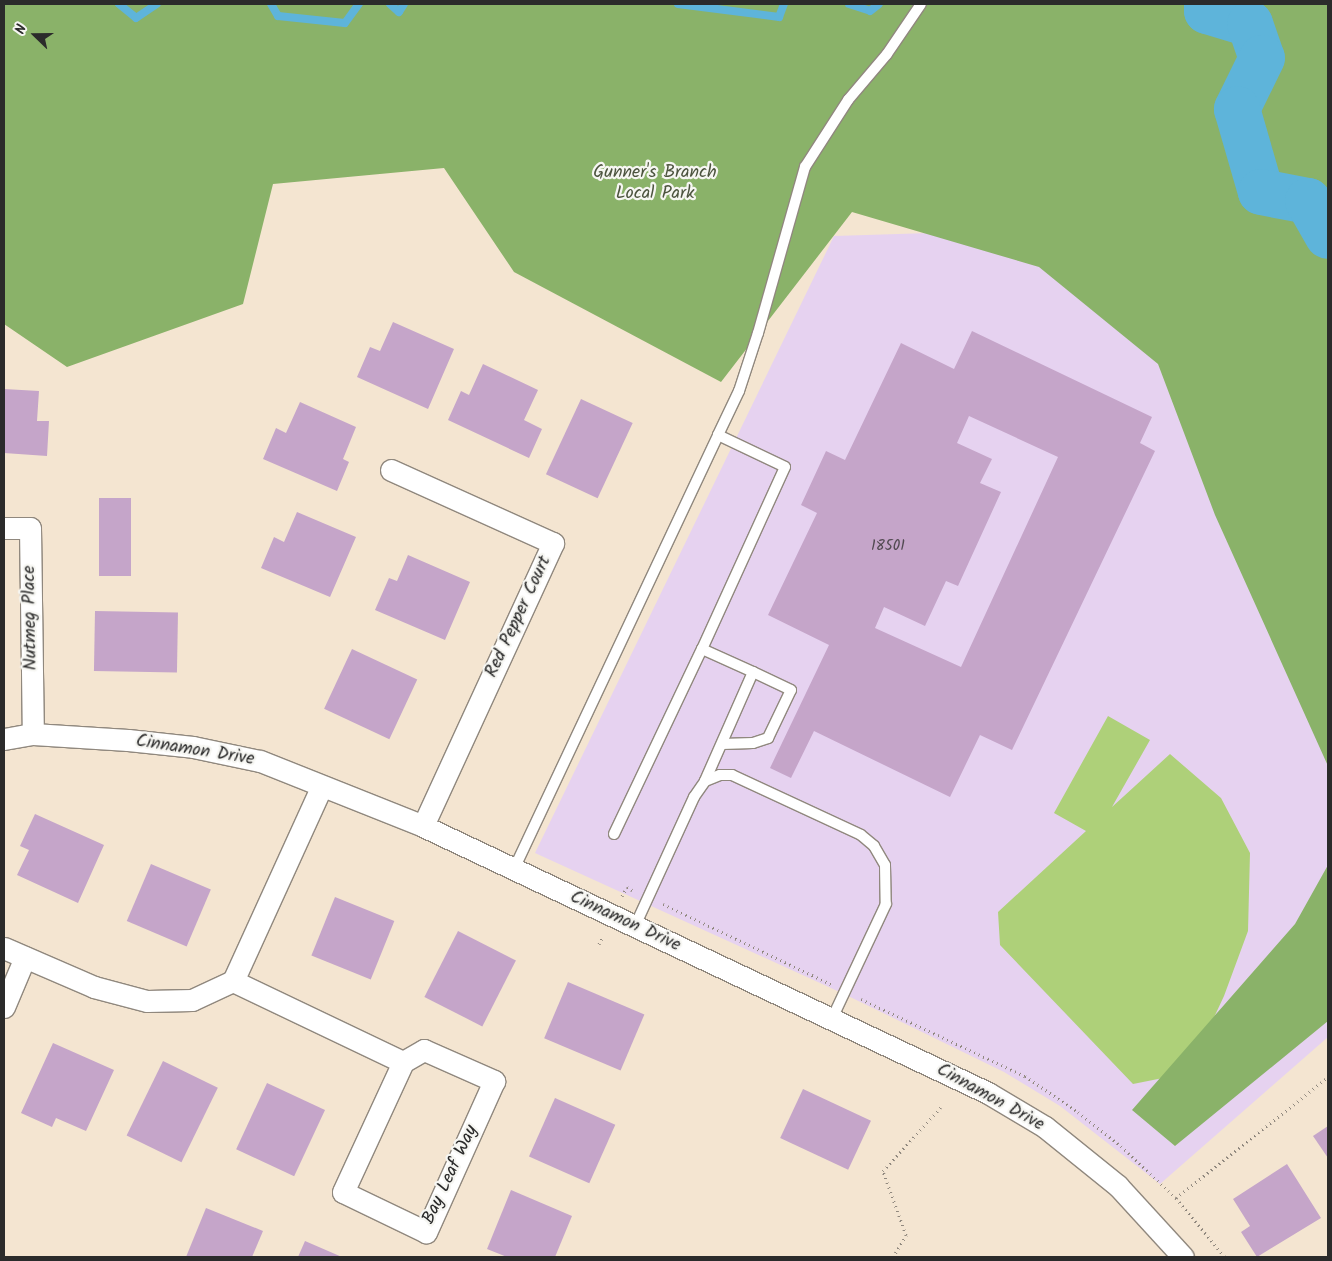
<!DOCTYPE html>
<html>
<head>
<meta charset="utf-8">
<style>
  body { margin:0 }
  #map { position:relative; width:1332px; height:1261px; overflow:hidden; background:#f4e5d1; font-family:Kalam,sans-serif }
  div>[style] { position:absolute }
  .built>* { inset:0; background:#e6d2f0 }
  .green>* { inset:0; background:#aed079 }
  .forest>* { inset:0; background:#8ab269 }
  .stream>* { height:8px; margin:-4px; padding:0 4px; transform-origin:4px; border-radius:4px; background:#5eb4da }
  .river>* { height:46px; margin:-23px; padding:0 23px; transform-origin:23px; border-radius:23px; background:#5eb4da }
  .building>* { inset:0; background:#c5a5c9; transform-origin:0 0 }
  .path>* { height:3px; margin-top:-1.5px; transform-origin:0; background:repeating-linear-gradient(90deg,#90887e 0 1px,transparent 0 5px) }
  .roads { filter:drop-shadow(1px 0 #90887e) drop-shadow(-1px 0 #90887e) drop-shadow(0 1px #90887e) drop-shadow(0 -1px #90887e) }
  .service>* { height:10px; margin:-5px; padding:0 5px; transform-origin:5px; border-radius:5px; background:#fff }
  .minor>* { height:21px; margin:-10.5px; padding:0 10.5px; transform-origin:10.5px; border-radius:10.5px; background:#fff }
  span { translate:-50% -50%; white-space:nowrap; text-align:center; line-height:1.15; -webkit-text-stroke:4.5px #f6f6f2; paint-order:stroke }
  .number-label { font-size:15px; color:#524a52 }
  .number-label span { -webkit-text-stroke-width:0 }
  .park-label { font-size:18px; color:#4c543e }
  .street-label { font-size:18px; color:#2b2b2b }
  .frame { position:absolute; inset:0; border:5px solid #2b2b2b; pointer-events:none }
  .north { position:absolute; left:10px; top:10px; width:50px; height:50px; -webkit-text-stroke:4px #f6f6f2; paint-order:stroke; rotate:292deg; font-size:14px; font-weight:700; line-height:20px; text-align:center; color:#2b2b2b }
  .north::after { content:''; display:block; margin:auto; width:18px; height:22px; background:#2b2b2b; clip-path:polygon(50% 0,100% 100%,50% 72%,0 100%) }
</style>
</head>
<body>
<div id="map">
  <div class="built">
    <div style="clip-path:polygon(1092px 228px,1328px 582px,1328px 1037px,1160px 1184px,1060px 1106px,1004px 1072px,844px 994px,535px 853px,834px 236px)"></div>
  </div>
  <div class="green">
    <div style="clip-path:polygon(1108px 716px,1150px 740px,1112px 807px,1170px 754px,1221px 798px,1250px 853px,1248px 931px,1224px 996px,1188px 1073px,1133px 1084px,1000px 945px,998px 912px,1086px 831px,1054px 813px)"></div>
  </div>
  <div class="forest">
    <div style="clip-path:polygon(4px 4px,1328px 4px,1328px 766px,1215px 515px,1158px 364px,1039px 267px,852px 212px,721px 382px,514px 272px,444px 168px,273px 184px,243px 304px,67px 367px,4px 324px)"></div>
    <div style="clip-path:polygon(1328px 865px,1328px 1021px,1175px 1146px,1132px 1110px,1295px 924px)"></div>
  </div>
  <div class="stream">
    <div style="left:119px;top:4px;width:22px;rotate:39deg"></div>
    <div style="left:136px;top:18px;width:25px;rotate:-34deg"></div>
    <div style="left:271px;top:4px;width:14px;rotate:60deg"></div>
    <div style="left:278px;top:16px;width:67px;rotate:6deg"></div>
    <div style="left:345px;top:23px;width:24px;rotate:-54deg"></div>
    <div style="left:390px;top:4px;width:12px;rotate:42deg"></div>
    <div style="left:399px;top:12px;width:9px;rotate:-58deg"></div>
    <div style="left:678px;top:4px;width:102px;rotate:7.3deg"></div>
    <div style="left:779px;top:17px;width:14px;rotate:-69deg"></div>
    <div style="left:849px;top:4px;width:22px;rotate:18deg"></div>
    <div style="left:870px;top:11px;width:11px;rotate:-38deg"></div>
  </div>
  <div class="river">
    <div style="left:1207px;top:4px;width:7px;rotate:90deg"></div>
    <div style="left:1207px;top:11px;width:45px;rotate:16.8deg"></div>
    <div style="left:1250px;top:24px;width:36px;rotate:71deg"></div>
    <div style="left:1262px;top:58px;width:57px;rotate:116.1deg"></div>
    <div style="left:1237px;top:109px;width:86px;rotate:73.9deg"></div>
    <div style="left:1261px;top:192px;width:48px;rotate:10.8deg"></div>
    <div style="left:1308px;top:201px;width:40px;rotate:60.3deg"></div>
  </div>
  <div class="building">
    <div style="clip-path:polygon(393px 322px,454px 349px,428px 409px,357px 377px,370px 347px,380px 351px)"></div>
    <div style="clip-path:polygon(evenodd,972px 331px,1152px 417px,1140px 443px,1155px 451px,1012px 750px,980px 735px,950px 797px,814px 731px,791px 778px,770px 768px,829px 645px,768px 615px,817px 513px,801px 505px,826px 451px,845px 460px,901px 343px,954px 369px,972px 331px,969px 416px,1058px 457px,961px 667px,875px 628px,884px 607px,925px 626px,946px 581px,958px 586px,1001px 492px,980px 483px,992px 459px,957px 443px,969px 416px)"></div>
    <div style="clip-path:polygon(483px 364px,538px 390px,524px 420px,542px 429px,529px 458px,448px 420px,461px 391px,469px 395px)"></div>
    <div style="clip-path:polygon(4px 389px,39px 391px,37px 421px,49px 421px,47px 456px,4px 453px)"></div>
    <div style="left:581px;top:399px;width:57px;height:83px;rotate:25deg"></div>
    <div style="clip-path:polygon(300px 402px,356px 427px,343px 459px,349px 462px,337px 491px,263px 459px,276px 428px,286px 433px)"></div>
    <div style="left:99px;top:498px;width:32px;height:78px"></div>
    <div style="clip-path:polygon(297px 512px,356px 537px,330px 597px,261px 568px,274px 537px,284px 542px)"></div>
    <div style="clip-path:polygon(408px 555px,470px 582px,445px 640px,375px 610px,389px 578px,397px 581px)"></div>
    <div style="left:95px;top:611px;width:83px;height:60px;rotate:1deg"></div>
    <div style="left:352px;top:649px;width:72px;height:66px;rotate:25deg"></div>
    <div style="clip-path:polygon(35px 814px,104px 845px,78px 903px,17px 875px,29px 850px,20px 846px)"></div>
    <div style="left:151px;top:864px;width:65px;height:62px;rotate:23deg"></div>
    <div style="left:335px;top:897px;width:64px;height:63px;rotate:22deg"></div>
    <div style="left:458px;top:931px;width:65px;height:74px;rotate:27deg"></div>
    <div style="left:568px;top:982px;width:83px;height:61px;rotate:23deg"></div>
    <div style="clip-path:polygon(53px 1043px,114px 1070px,86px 1131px,56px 1118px,52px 1127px,21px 1113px)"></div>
    <div style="left:163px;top:1061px;width:61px;height:83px;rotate:26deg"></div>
    <div style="left:267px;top:1083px;width:64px;height:73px;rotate:25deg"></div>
    <div style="left:803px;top:1089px;width:75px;height:54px;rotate:25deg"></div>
    <div style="left:555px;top:1098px;width:66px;height:64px;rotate:24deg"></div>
    <div style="clip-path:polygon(1328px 1126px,1328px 1158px,1313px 1136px)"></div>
    <div style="clip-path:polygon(1287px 1164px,1321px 1218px,1257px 1257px,1241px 1232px,1250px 1226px,1233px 1199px)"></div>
    <div style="clip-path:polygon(511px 1190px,572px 1216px,555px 1257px,507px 1257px,487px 1249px)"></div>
    <div style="clip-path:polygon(206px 1208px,263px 1231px,252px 1257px,186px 1257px)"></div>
    <div style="clip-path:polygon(305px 1241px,342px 1257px,298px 1257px)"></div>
  </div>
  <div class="path">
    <div style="left:622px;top:896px;width:10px;rotate:-61deg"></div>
    <div style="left:627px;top:887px;width:6px;rotate:31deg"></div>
    <div style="left:663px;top:904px;width:186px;rotate:25.5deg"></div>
    <div style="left:599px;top:944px;width:9px;rotate:-63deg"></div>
    <div style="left:861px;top:999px;width:181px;rotate:25.2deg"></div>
    <div style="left:1025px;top:1076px;width:64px;rotate:34.2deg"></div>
    <div style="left:1078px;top:1112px;width:55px;rotate:38.3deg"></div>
    <div style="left:1121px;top:1146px;width:76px;rotate:43.4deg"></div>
    <div style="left:1176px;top:1198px;width:77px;rotate:50.3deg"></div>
    <div style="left:1176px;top:1198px;width:194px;rotate:-38.5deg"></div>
    <div style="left:893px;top:1257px;width:26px;rotate:-59deg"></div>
    <div style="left:906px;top:1235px;width:68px;rotate:-109.8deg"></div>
    <div style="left:883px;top:1171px;width:86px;rotate:-47.8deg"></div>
  </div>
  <div class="roads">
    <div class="service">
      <div style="left:718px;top:435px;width:49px;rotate:-64.5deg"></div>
      <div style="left:739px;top:391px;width:61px;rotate:-71.9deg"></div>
      <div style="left:758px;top:333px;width:173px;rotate:-74.2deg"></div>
      <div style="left:805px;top:167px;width:80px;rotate:-57.3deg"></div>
      <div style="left:848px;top:100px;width:60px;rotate:-49.7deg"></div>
      <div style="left:887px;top:54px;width:60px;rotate:-55.8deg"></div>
      <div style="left:722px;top:744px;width:31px;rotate:-2deg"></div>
      <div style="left:753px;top:743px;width:16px;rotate:-18deg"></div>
      <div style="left:768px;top:738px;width:53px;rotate:-64.4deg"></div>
      <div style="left:791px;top:690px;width:42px;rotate:-154.7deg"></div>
      <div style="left:614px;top:834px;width:205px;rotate:-64.6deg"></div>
      <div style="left:514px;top:869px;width:480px;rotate:-64.8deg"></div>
      <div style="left:718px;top:435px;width:74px;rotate:25.5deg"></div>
      <div style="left:785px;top:467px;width:200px;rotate:114.5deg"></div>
      <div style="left:702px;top:649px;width:56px;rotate:24.3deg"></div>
      <div style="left:753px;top:672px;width:119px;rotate:113.8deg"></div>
      <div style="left:635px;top:926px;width:142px;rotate:-65.4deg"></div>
      <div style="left:694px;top:797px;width:19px;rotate:-55deg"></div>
      <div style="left:705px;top:781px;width:16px;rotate:-22deg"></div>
      <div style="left:720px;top:775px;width:12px"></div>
      <div style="left:732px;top:775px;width:142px;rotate:24.9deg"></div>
      <div style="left:861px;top:835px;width:17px;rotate:40deg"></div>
      <div style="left:874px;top:846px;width:22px;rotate:60deg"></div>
      <div style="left:885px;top:865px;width:39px;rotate:89deg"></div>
      <div style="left:886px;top:904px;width:127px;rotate:115.2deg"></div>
    </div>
    <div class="minor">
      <div style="left:391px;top:470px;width:178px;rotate:24.3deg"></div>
      <div style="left:553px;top:543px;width:311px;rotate:114.7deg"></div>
      <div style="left:4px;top:528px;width:26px"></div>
      <div style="left:30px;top:528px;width:206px;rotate:89.2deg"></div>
      <div style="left:4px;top:739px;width:29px;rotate:-10deg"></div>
      <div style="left:33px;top:734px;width:95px;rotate:3.6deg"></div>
      <div style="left:128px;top:740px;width:65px;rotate:6.1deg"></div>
      <div style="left:193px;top:747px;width:68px;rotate:11.8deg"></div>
      <div style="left:260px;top:761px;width:175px;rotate:21.7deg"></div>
      <div style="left:423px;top:826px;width:625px;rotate:25.29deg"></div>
      <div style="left:988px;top:1093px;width:66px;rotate:30.8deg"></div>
      <div style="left:1045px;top:1127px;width:94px;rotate:38.9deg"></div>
      <div style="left:1118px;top:1186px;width:96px;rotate:47.5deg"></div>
      <div style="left:4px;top:948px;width:98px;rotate:23.4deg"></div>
      <div style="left:94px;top:987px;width:55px;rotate:14.8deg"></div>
      <div style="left:147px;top:1001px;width:45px;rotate:-1.3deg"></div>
      <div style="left:192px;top:1000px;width:45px;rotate:-24.9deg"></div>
      <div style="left:233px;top:981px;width:214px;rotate:-65.5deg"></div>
      <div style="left:233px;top:981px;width:188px;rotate:25.5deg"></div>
      <div style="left:403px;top:1062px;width:24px;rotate:-30deg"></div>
      <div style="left:424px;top:1050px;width:77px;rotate:23.9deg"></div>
      <div style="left:494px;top:1081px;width:166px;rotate:114.2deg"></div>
      <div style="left:426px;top:1232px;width:92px;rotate:-154.3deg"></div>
      <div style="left:343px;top:1192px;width:143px;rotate:-65.2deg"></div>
      <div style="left:4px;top:1007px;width:54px;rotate:-67.2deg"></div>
    </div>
  </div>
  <div class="number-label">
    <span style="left:888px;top:547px">18501</span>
  </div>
  <div class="park-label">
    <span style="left:655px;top:184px">Gunner's Branch<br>Local Park</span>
  </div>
  <div class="street-label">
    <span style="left:519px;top:617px;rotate:-65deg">Red Pepper Court</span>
    <span style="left:31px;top:618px;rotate:-91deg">Nutmeg Place</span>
    <span style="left:195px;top:751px;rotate:9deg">Cinnamon Drive</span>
    <span style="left:625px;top:922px;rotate:25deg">Cinnamon Drive</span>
    <span style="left:990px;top:1098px;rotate:29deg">Cinnamon Drive</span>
    <span style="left:451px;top:1175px;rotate:-65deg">Bay Leaf Way</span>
  </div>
  <div class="frame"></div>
  <div class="north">N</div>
</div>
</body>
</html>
